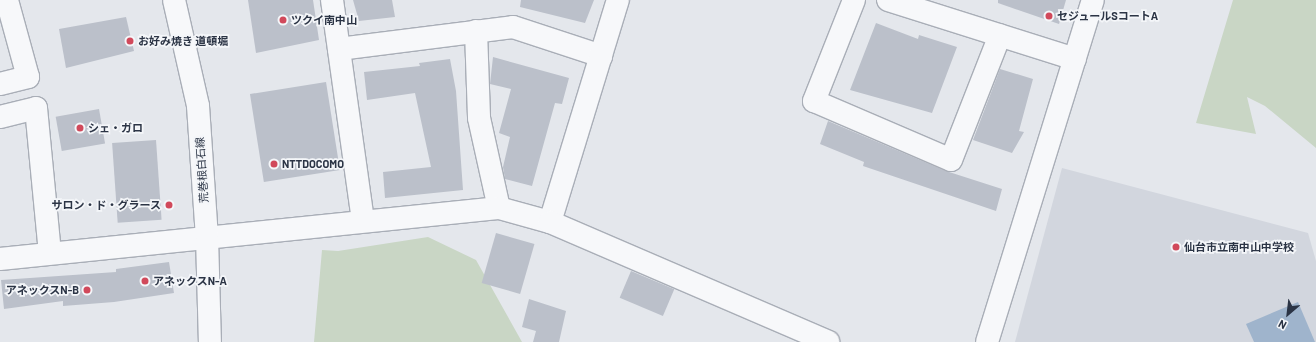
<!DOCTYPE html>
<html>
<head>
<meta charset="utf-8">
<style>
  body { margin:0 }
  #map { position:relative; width:1316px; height:342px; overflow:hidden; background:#e4e7ec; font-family:Barlow,"Noto Sans JP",sans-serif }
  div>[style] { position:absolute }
  .built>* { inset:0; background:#d2d6de }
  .green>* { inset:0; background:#c9d6c5 }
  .water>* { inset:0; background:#9fb4cc }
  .building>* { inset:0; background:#bbc0ca; transform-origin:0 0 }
  .roads { filter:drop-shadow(1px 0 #a9aeb7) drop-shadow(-1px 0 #a9aeb7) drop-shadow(0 1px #a9aeb7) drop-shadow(0 -1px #a9aeb7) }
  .minor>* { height:22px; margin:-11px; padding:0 11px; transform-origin:11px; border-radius:11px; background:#f7f8fa }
  .tertiary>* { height:22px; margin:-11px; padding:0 11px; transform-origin:11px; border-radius:11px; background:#f7f8fa }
  .dots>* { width:11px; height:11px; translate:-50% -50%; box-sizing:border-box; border:2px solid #f4f6f9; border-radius:50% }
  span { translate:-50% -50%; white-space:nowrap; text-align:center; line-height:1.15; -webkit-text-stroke:3.5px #f4f6f9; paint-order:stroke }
  .poi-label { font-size:11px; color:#2b3445; font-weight:700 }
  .left { translate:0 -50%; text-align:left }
  .right { translate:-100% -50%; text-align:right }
  .street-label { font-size:11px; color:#2b3445 }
  .north { position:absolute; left:1268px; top:294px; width:40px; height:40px; -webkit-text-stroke:3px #f4f6f9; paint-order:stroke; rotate:208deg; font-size:11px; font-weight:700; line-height:16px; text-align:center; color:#2b3445 }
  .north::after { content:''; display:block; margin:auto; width:14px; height:18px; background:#2b3445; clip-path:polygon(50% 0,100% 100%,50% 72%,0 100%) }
</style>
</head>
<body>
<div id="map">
  <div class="built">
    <div style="clip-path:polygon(1062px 168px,1308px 233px,1316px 261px,1316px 342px,1015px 342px)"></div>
  </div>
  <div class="green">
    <div style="clip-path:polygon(1233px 0,1316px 0,1316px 148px,1265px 106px,1247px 97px,1256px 134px,1196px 123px)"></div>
    <div style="clip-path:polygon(428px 237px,476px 260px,522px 342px,314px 342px,322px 250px,338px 251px)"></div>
  </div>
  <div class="water">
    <div style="clip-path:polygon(1298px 302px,1315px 342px,1254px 342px,1246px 324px)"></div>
  </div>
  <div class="building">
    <div style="clip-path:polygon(248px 0,313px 0,319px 40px,256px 53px)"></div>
    <div style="clip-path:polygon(353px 0,392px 0,395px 17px,359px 21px)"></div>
    <div style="clip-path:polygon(521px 0,594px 0,585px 23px,520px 7px)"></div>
    <div style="clip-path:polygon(998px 0,1066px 0,1059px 24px,998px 3px)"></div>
    <div style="clip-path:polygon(126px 17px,134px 51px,66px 68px,59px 29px)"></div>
    <div style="clip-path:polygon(876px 23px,918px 39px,919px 35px,957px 47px,932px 113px,850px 90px)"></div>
    <div style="clip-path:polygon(493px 57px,569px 78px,562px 104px,555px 103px,532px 186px,505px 179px,503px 167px,510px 137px,499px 133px,511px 89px,490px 84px)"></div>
    <div style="clip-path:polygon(450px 59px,456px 91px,463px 190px,385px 198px,383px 172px,431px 167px,415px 93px,367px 100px,364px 72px,420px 66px,419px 63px)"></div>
    <div style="clip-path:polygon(1000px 69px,1033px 79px,1019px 131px,1024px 132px,1012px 153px,973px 140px)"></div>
    <div style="left:326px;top:82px;width:89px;height:77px;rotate:81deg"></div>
    <div style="left:99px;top:109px;width:35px;height:44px;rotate:80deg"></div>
    <div style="clip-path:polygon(828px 121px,946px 171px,1002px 189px,996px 211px,863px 166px,864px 162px,820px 144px)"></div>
    <div style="left:156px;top:140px;width:80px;height:44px;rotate:86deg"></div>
    <div style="left:496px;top:233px;width:40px;height:52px;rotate:16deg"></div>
    <div style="clip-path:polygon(169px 262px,174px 293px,114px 302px,63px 306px,63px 301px,4px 309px,1px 280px,116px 272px,116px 269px)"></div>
    <div style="left:631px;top:271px;width:47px;height:29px;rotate:23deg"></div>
    <div style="clip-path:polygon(529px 299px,566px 311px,559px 342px,533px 342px,536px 331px,522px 327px)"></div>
  </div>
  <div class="roads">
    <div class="minor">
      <div style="left:332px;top:0;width:223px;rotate:82deg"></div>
      <div style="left:854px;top:0;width:109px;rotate:111.6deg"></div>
      <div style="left:814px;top:101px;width:149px;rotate:23.3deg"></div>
      <div style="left:951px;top:160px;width:134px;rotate:-68.6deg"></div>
      <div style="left:888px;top:0;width:196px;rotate:17.5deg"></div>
      <div style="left:476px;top:31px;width:87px;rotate:88deg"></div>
      <div style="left:479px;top:118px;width:92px;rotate:77.5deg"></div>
      <div style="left:339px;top:49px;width:175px;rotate:-7.2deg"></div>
      <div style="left:513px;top:27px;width:93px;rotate:18.2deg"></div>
      <div style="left:0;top:84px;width:29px;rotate:-14deg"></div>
      <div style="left:28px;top:77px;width:80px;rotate:-105.3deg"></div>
      <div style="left:0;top:117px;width:37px;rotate:-14deg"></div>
      <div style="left:36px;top:108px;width:146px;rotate:84.5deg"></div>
      <div style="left:550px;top:222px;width:232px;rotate:-73deg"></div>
      <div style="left:0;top:259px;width:502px;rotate:-5.84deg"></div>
      <div style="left:499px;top:208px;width:53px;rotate:15.4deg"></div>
      <div style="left:550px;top:222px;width:303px;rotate:23.3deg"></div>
      <div style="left:987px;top:342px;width:358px;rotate:-72.8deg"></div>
    </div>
    <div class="tertiary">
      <div style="left:174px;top:0;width:109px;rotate:77.2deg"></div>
      <div style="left:198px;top:106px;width:131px;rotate:86.1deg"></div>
      <div style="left:207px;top:237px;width:105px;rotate:88.4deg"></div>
    </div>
  </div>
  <div class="dots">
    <div style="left:1049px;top:16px;background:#d1495b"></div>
    <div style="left:283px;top:20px;background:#d1495b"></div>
    <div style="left:130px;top:41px;background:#d1495b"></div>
    <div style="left:80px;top:128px;background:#d1495b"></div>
    <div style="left:274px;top:164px;background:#d1495b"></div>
    <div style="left:169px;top:205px;background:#d1495b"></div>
    <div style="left:1176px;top:247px;background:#d1495b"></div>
    <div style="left:145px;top:281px;background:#d1495b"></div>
    <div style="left:87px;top:290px;background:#d1495b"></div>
  </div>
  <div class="poi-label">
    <span class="left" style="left:1057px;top:16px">セジュールSコートA</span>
    <span class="left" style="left:291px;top:20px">ツクイ南中山</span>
    <span class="left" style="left:138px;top:41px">お好み焼き 道頓堀</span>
    <span class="left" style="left:88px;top:128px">シェ・ガロ</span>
    <span class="left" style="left:282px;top:164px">NTTDOCOMO</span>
    <span class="right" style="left:161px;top:205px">サロン・ド・グラース</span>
    <span class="left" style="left:1184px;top:247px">仙台市立南中山中学校</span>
    <span class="left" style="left:153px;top:281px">アネックスN-A</span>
    <span class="right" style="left:79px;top:290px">アネックスN-B</span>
  </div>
  <div class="street-label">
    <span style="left:202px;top:170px;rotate:-94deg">荒巻根白石線</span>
  </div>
  <div class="north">N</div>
</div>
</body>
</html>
